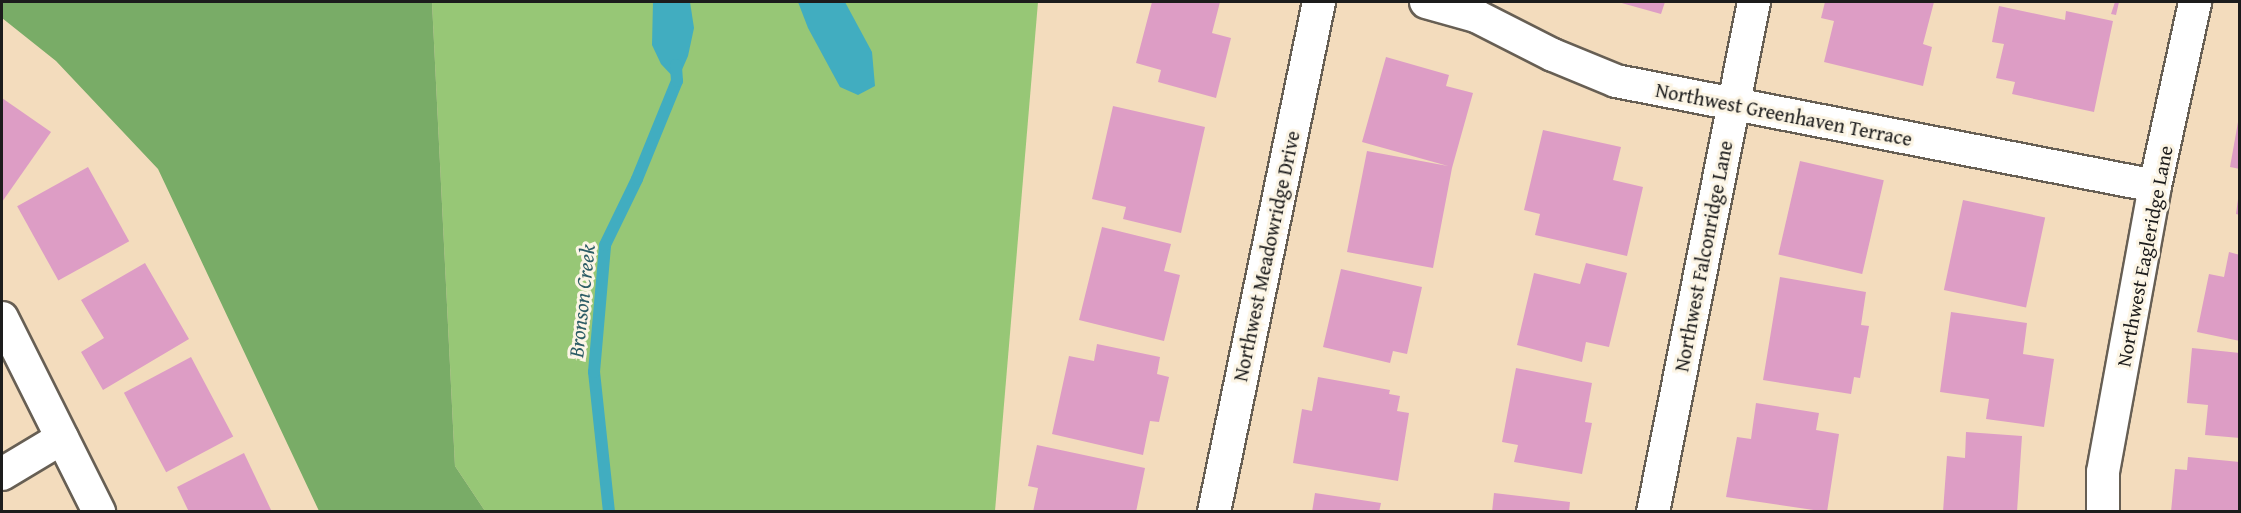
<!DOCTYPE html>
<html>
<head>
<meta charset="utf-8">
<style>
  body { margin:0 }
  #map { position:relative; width:2241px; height:513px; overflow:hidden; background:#f3dcbd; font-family:"Gentium Book Plus",serif }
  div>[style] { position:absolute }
  .green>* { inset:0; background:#97c776 }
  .forest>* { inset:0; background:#79ac67 }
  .water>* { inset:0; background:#41adc0 }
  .stream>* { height:12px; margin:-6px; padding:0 6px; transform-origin:6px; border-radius:6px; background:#41adc0 }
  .building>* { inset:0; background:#dd9dc5; transform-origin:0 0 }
  .roads { filter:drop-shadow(2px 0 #675f54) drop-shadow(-2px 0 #675f54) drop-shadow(0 2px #675f54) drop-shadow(0 -2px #675f54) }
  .street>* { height:32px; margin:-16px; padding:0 16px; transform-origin:16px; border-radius:16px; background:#fff }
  span { translate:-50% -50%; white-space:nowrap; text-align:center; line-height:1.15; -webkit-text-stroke:6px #fcf5e5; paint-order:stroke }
  .street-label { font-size:20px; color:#1c1c1c }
  .water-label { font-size:21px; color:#2d5d66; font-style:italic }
  .frame { position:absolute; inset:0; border:3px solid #1c1c1c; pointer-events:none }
</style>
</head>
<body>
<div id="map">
  <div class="green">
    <div style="clip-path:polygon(432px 2px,1038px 2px,995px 511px,485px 511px,455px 466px)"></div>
  </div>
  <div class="forest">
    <div style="clip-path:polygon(2px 2px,432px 2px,455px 466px,485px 511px,319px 511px,158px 169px,56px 61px,2px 18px)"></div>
  </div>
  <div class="water">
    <div style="clip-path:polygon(653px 2px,690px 2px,694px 28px,688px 56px,677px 81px,661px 64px,652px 45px)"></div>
    <div style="clip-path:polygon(798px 2px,845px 2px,872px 52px,875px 86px,858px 95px,840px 87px,808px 28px)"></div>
  </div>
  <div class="stream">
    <div style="left:609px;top:512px;width:141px;rotate:-96.1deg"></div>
    <div style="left:594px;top:372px;width:127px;rotate:-85deg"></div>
    <div style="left:605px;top:245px;width:73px;rotate:-64.1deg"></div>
    <div style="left:637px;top:179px;width:106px;rotate:-67.8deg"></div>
    <div style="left:677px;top:81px;width:16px;rotate:-94deg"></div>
  </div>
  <div class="building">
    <div style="clip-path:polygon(1152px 2px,1220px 2px,1212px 33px,1231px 38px,1216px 98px,1158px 82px,1161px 70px,1136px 63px)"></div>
    <div style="clip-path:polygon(1618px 2px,1665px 2px,1661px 14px)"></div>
    <div style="clip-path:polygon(1825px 2px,1934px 2px,1923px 44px,1932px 47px,1923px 86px,1824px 62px,1834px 21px,1821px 18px)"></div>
    <div style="clip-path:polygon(2115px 2px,2119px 2px,2116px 15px,2111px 14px)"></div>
    <div style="clip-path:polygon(1999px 6px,2065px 20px,2066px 11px,2113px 21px,2094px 112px,2012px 94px,2015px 82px,1996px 78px,2004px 44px,1992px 42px)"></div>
    <div style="clip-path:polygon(1386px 57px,1449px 75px,1446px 86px,1473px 93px,1452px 168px,1433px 268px,1347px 252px,1367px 151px,1448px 166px,1362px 142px)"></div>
    <div style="clip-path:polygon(2px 98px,51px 132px,2px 202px)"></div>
    <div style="clip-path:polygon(1113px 106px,1205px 127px,1181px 233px,1123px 219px,1126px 207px,1092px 199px)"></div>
    <div style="clip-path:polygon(2238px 122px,2240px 122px,2240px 169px,2230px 167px)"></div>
    <div style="clip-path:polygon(1543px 130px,1621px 147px,1613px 180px,1643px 187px,1627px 256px,1535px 235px,1540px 214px,1524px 210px)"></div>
    <div style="left:1800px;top:161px;width:86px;height:96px;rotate:13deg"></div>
    <div style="left:88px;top:167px;width:85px;height:81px;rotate:61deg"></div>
    <div style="clip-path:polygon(2238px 199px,2240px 200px,2240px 215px,2236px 214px)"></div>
    <div style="left:1963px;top:200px;width:84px;height:92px;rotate:12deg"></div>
    <div style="clip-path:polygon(1102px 227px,1171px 244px,1164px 271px,1180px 275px,1164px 341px,1079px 320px)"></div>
    <div style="clip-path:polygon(2229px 252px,2240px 255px,2240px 341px,2197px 332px,2209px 274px,2224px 277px)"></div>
    <div style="clip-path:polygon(145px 263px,189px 339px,103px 390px,81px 352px,104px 338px,81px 300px)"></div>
    <div style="clip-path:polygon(1586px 263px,1627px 273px,1609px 347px,1586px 342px,1582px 362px,1517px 345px,1534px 273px,1580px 284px)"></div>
    <div style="clip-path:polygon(1341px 269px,1422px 287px,1407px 354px,1393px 351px,1390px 363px,1323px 347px)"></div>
    <div style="clip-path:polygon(1780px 277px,1866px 292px,1861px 325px,1869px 326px,1860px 378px,1854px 377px,1851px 394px,1763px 380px)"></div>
    <div style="clip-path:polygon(1951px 312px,2027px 323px,2023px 354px,2054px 359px,2044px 427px,1986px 419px,1989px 399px,1940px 392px)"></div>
    <div style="clip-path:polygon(1097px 344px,1160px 357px,1157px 374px,1169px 377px,1159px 422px,1150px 421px,1143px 455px,1052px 434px,1069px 356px,1094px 361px)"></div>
    <div style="clip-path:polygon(2192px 348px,2240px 353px,2240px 438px,2205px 435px,2208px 405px,2187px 403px)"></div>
    <div style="left:191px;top:357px;width:90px;height:76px;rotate:62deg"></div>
    <div style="clip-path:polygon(1516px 368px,1592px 383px,1585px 422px,1592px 423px,1582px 474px,1514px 462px,1518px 445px,1502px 442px)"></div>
    <div style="clip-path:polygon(1318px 377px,1390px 390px,1389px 394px,1400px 396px,1397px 411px,1409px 413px,1398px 481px,1293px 463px,1302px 409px,1312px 411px)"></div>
    <div style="clip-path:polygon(1756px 403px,1819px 413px,1816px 430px,1839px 434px,1827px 512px,1726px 497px,1737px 437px,1751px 439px)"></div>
    <div style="clip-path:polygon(1966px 432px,2022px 436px,2017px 512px,1943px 512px,1947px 456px,1965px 458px)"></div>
    <div style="clip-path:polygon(1037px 445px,1145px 468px,1136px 512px,1033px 512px,1038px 488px,1028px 486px)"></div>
    <div style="clip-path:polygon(244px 453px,272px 512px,189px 512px,177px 487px)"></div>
    <div style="clip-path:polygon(2188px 457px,2240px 462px,2240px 512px,2171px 512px,2175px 469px,2187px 470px)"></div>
    <div style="clip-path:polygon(1315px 493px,1381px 503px,1379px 512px,1312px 512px)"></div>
    <div style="clip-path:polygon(1494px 493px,1570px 502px,1569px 512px,1492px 512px)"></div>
  </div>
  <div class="roads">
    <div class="street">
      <div style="left:1426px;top:2px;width:52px;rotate:15.6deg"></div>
      <div style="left:1476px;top:16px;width:86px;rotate:26.9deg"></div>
      <div style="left:1553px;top:55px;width:68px;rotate:22.4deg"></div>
      <div style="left:1616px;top:81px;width:549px;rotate:11.02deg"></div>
      <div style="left:2px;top:318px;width:217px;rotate:63.4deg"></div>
      <div style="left:2px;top:474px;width:70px;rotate:-31deg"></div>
      <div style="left:1214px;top:512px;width:521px;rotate:-78.37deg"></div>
      <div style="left:1653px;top:512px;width:520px;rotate:-78.8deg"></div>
      <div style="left:2103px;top:512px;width:40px;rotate:-90deg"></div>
      <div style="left:2103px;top:472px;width:291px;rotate:-79.7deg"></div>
      <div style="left:2155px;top:186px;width:188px;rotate:-77.7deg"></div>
    </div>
  </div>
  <div class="street-label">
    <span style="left:1784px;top:114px;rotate:11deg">Northwest Greenhaven Terrace</span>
    <span style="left:1266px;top:256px;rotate:-78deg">Northwest Meadowridge Drive</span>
    <span style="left:1703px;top:256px;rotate:-79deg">Northwest Falconridge Lane</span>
    <span style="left:2144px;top:256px;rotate:-79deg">Northwest Eagleridge Lane</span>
  </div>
  <div class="water-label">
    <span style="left:582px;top:301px;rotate:-84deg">Bronson Creek</span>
  </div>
  <div class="frame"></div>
</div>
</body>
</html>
